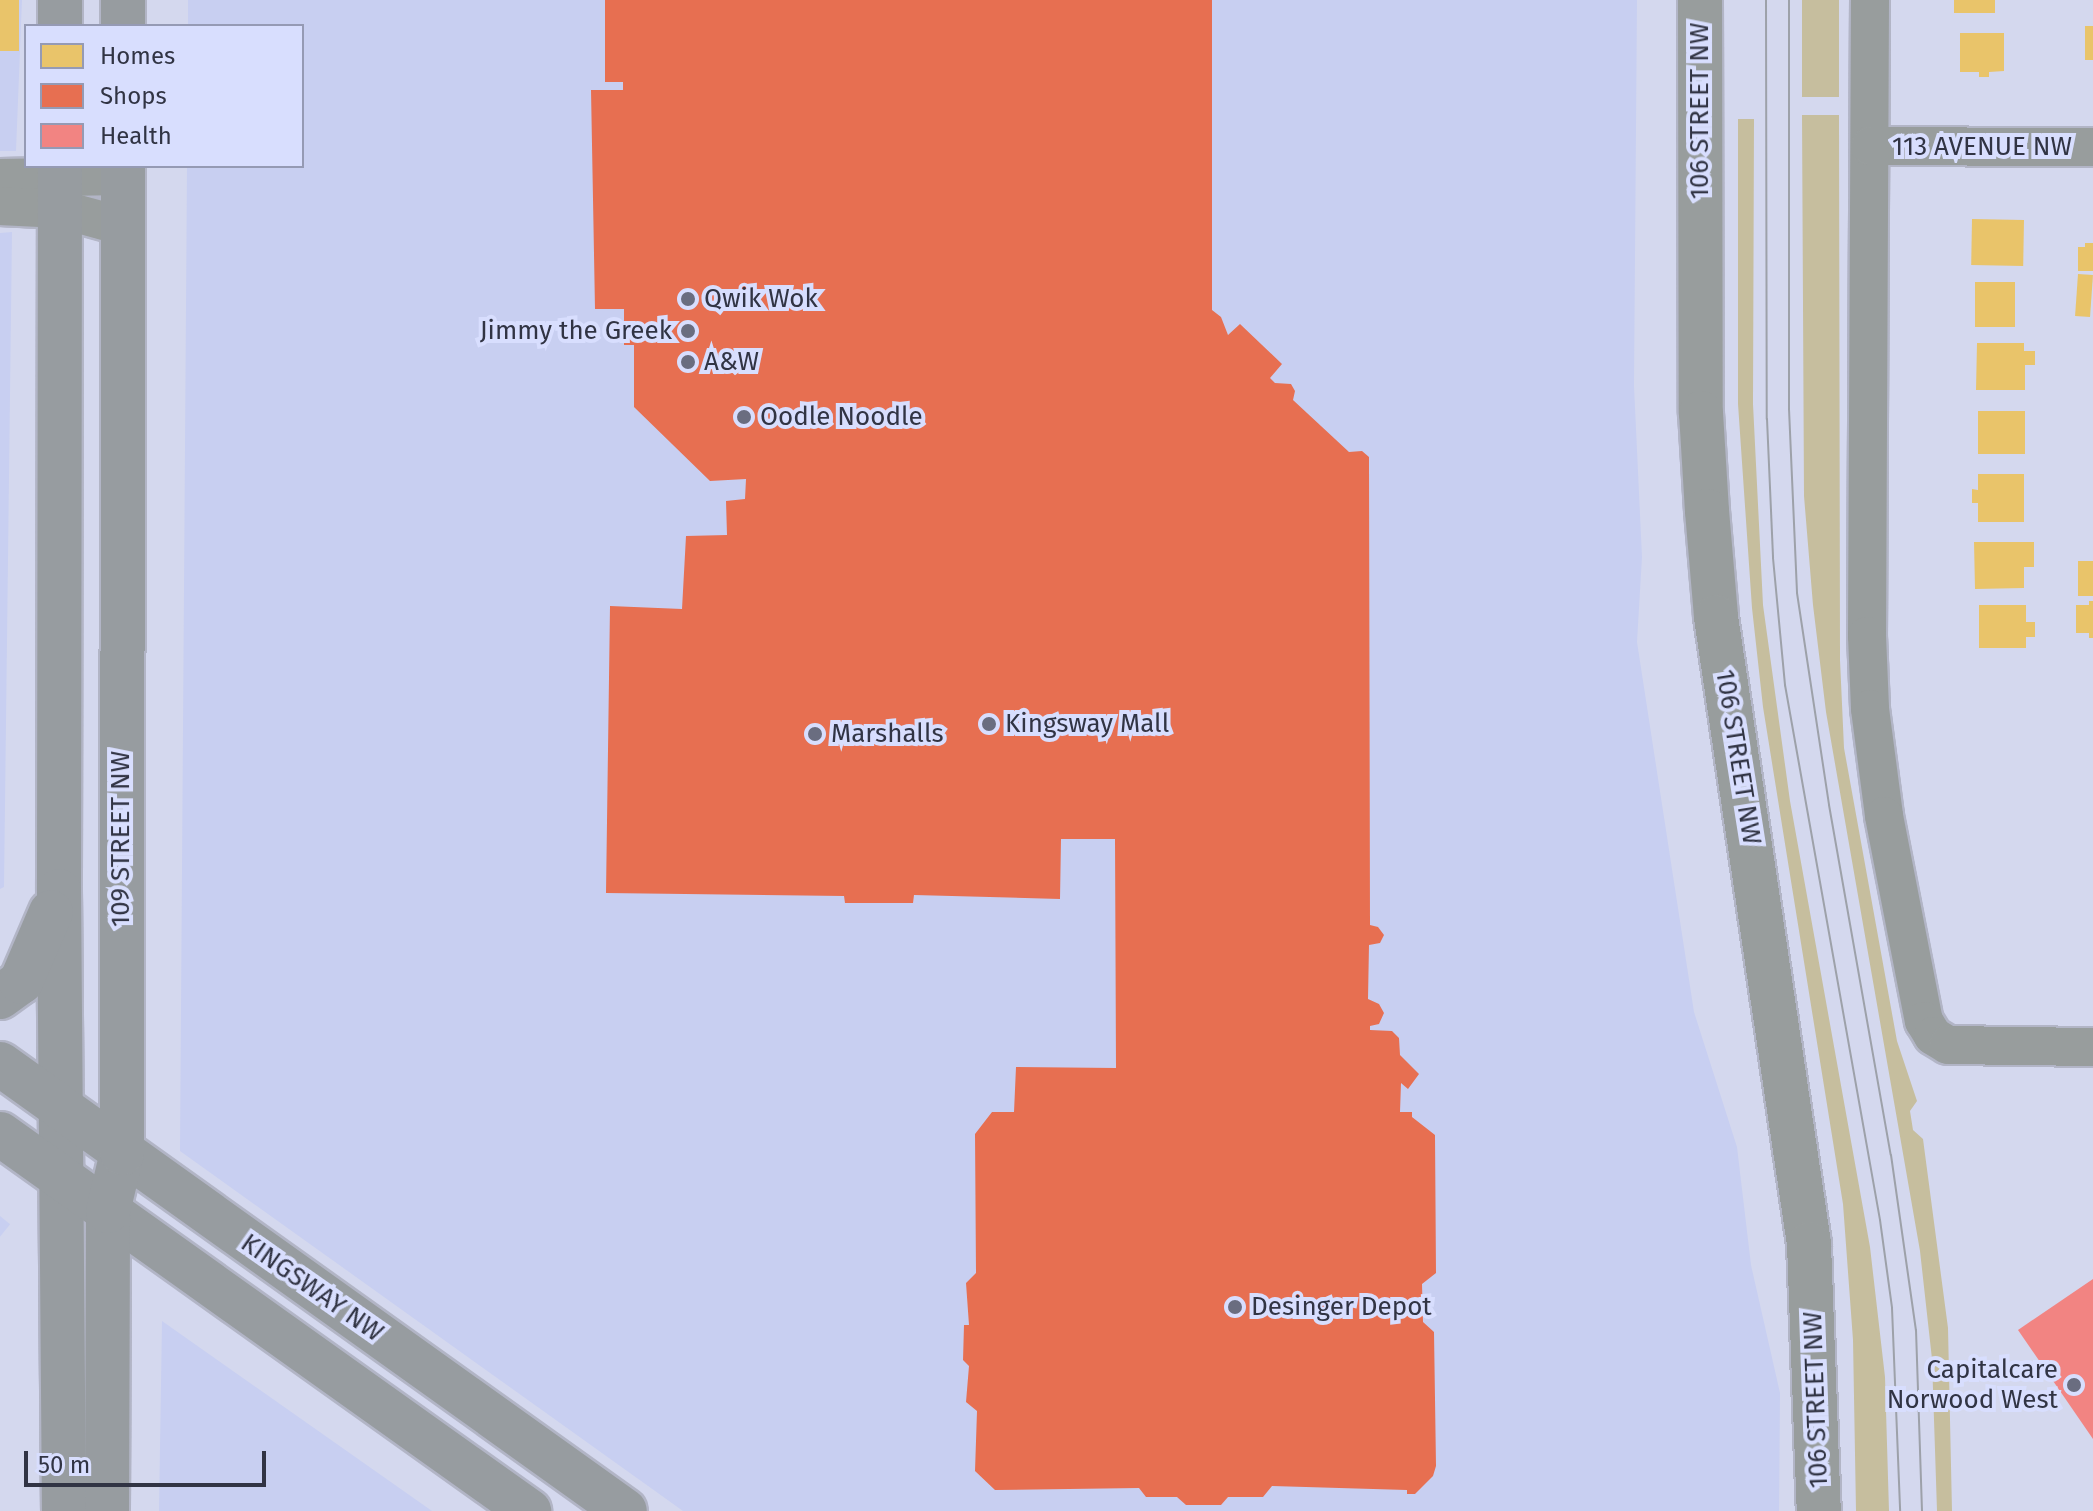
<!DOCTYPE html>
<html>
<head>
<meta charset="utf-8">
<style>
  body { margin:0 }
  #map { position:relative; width:2093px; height:1511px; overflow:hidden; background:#d4d8ee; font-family:"Fira Sans",sans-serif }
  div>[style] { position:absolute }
  .built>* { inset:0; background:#c8cff1; transform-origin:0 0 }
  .green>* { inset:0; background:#c6be9e; transform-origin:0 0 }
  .homes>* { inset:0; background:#e9c46a; transform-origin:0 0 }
  .shops>* { inset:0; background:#e76f51 }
  .health>* { inset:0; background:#f28482 }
  .roads { filter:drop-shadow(2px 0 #b2b5c6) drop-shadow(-2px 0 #b2b5c6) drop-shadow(0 2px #b2b5c6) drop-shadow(0 -2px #b2b5c6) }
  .minor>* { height:38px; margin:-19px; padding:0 19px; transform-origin:19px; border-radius:19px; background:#989d9d }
  .tertiary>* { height:44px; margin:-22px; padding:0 22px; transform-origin:22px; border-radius:22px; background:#989d9d }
  .secondary>* { height:44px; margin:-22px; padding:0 22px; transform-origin:22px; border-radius:22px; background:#979ca0 }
  .tram>* { height:2px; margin:-1px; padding:0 1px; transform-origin:1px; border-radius:1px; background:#9da1a9 }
  .dots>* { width:22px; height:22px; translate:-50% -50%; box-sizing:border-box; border:4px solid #d8defe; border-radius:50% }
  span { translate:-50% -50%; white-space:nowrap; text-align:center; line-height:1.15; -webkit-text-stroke:8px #d8defe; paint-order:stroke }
  .street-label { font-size:26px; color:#313444 }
  .poi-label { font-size:26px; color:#313444 }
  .left { translate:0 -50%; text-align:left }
  .right { translate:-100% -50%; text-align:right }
  .legend { position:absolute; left:24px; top:24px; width:280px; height:144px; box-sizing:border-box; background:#d8defe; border:2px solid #959ab4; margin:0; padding:10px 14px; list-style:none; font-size:24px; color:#313444 }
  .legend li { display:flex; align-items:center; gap:16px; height:40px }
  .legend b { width:40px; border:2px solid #959ab4 }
  .scale { position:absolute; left:24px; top:1451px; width:242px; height:36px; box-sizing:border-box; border:4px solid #313444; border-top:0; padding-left:10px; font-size:24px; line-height:28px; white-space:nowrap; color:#313444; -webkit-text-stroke:6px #d8defe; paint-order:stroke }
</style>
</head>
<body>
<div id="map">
  <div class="built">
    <div style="clip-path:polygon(0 0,22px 0,16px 151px,0 151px)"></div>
    <div style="clip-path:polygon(188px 0,1637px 0,1634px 386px,1642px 557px,1637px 642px,1694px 1012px,1737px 1147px,1751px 1265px,1780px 1393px,1779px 1511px,683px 1511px,180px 1151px,187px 166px,302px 166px,302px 26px,188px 26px)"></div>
    <div style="clip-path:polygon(12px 232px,4px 887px,0 889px,0 233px)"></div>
    <div style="left:0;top:1216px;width:13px;height:295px;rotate:39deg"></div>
    <div style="clip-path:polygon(162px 1321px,432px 1511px,159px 1511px)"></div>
  </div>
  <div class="green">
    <div style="left:1802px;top:0;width:37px;height:97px"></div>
    <div style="clip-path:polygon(1802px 115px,1839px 115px,1840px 660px,1844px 748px,1897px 1041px,1917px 1101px,1910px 1111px,1913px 1130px,1923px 1139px,1948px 1328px,1952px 1511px,1937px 1511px,1932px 1359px,1920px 1251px,1826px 712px,1813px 605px,1804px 496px)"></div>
    <div style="clip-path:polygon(1738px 119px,1754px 119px,1753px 404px,1763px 605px,1790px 801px,1870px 1247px,1885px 1377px,1889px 1511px,1856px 1511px,1853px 1340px,1843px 1204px,1763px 707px,1752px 608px,1738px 404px)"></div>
  </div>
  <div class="homes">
    <div style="left:0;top:0;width:19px;height:51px"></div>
    <div style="left:1954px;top:0;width:41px;height:13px"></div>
    <div style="left:2085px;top:26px;width:8px;height:34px"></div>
    <div style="clip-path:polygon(1960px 33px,2004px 33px,2004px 71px,1989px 72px,1989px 77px,1979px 77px,1979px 72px,1960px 72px)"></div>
    <div style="left:1972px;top:219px;width:52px;height:46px;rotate:1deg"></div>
    <div style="clip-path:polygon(2085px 243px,2093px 243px,2093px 271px,2078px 271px,2078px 247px,2085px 247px)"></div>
    <div style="left:2078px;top:274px;width:15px;height:42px;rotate:4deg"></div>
    <div style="left:1975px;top:282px;width:40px;height:45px"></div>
    <div style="clip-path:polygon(1977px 343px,2024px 343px,2024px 351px,2035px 351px,2035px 365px,2025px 365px,2025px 390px,1976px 390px)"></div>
    <div style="left:1978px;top:411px;width:47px;height:43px"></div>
    <div style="clip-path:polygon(1978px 474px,2024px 474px,2024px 522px,1978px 522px,1978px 503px,1972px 503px,1972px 489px,1978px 490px)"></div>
    <div style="clip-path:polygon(1974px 542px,2034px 542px,2034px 567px,2024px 567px,2024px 588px,1975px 589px)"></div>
    <div style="left:2078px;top:561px;width:15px;height:35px"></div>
    <div style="clip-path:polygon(2089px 601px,2093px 601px,2093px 638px,2089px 638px,2089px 633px,2076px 633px,2076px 605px,2089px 605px)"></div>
    <div style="clip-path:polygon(1979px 605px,2026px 605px,2026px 622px,2035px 622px,2035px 637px,2026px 637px,2026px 648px,1979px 648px)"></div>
  </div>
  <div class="shops">
    <div style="clip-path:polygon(605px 0,1212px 0,1212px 310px,1221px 317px,1228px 335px,1240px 324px,1282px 364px,1270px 378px,1275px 383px,1291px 384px,1295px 391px,1293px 400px,1349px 452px,1362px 451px,1369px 457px,1370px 925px,1378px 927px,1384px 935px,1380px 943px,1369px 945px,1368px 999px,1379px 1004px,1384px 1013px,1379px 1024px,1370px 1026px,1370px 1030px,1392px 1031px,1399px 1038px,1400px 1055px,1419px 1074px,1408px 1089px,1401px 1083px,1400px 1112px,1412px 1112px,1412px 1117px,1435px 1135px,1436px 1273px,1422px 1284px,1423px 1322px,1434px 1332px,1436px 1466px,1433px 1476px,1415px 1494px,1407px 1494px,1407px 1490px,1272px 1486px,1263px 1497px,1228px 1497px,1221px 1505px,1186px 1505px,1177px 1497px,1146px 1497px,1139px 1488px,995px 1490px,975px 1471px,977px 1411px,966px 1402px,969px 1366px,963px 1360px,964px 1325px,969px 1325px,966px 1283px,976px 1273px,975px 1134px,992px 1112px,1014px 1112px,1016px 1067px,1116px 1068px,1115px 839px,1061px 839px,1060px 899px,914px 895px,913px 903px,845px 903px,844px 896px,606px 893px,610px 606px,682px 609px,686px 536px,727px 535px,726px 501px,745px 499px,746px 479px,710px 481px,634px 407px,634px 345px,624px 345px,624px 309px,595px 309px,591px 90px,623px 90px,623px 82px,605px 82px)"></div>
  </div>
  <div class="health">
    <div style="clip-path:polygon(2093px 1279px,2093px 1439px,2018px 1330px)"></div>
  </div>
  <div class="roads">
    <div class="minor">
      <div style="left:1870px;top:0;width:636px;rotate:90.27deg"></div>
      <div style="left:1867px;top:636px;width:73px;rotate:87.6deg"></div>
      <div style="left:1870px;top:709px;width:108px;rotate:82.5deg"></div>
      <div style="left:1884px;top:816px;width:209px;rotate:79deg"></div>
      <div style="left:1924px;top:1021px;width:17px;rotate:59deg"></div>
      <div style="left:1933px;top:1036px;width:17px;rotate:31deg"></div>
      <div style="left:1948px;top:1045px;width:145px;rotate:0.8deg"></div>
      <div style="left:1870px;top:146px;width:223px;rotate:0.3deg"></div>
      <div style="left:0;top:178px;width:123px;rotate:-0.9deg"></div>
      <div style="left:0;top:206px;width:60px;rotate:2.9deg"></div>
      <div style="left:60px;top:209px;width:64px;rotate:15.3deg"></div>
    </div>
    <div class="tertiary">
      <div style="left:1700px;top:0;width:413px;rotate:89.9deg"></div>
      <div style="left:1701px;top:413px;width:98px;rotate:86.5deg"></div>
      <div style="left:1707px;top:511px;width:106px;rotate:85.1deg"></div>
      <div style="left:1716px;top:617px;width:634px;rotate:81.56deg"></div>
      <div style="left:1809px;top:1244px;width:267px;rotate:87.9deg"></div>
    </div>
    <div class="secondary">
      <div style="left:60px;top:0;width:26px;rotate:90deg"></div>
      <div style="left:123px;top:0;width:26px;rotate:90deg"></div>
      <div style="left:60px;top:166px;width:725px;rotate:90.08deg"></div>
      <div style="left:59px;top:891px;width:620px;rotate:89.54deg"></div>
      <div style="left:0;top:997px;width:26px;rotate:-36deg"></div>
      <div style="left:21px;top:982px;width:76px;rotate:-66.8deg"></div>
      <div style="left:0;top:1064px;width:768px;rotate:35.57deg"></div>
      <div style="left:0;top:1134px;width:650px;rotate:35.48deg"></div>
      <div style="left:107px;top:1511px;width:300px;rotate:-89.8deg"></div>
      <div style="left:108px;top:1211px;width:60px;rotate:-76.4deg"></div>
      <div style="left:122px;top:1153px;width:987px;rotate:-89.94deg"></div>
    </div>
  </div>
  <div class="tram">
    <div style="left:1766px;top:0;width:419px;rotate:89.9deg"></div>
    <div style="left:1767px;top:419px;width:139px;rotate:87.5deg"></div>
    <div style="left:1773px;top:558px;width:128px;rotate:84.6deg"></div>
    <div style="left:1785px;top:685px;width:543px;rotate:79.93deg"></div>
    <div style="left:1880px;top:1220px;width:89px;rotate:82.2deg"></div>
    <div style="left:1892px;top:1308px;width:203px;rotate:87.7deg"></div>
    <div style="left:1789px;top:0;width:409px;rotate:90deg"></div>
    <div style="left:1789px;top:409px;width:184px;rotate:87.5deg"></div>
    <div style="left:1797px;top:593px;width:214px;rotate:81.4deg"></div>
    <div style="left:1829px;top:805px;width:355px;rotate:80deg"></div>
    <div style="left:1891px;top:1155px;width:177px;rotate:81.9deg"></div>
    <div style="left:1916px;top:1330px;width:181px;rotate:88.1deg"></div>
  </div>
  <div class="dots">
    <div style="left:688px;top:299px;background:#6a6d80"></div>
    <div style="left:688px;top:331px;background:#6a6d80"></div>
    <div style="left:688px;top:362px;background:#6a6d80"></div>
    <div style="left:744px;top:417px;background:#6a6d80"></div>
    <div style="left:989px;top:724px;background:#6a6d80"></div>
    <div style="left:815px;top:734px;background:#6a6d80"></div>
    <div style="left:1235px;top:1307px;background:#6a6d80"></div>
    <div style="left:2074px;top:1385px;background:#6a6d80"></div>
  </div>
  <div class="street-label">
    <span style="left:1700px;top:111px;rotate:-90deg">106 STREET NW</span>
    <span style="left:1982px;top:147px">113 AVENUE NW</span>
    <span style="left:1738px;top:757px;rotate:81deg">106 STREET NW</span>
    <span style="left:121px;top:839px;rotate:-90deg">109 STREET NW</span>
    <span style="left:312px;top:1288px;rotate:35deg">KINGSWAY NW</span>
    <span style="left:1816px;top:1400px;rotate:-92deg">106 STREET NW</span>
  </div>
  <div class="poi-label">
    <span class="left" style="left:704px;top:299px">Qwik Wok</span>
    <span class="right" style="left:672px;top:331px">Jimmy the Greek</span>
    <span class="left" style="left:704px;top:362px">A&amp;W</span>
    <span class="left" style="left:760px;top:417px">Oodle Noodle</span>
    <span class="left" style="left:1005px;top:724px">Kingsway Mall</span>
    <span class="left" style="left:831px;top:734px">Marshalls</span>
    <span class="left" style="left:1251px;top:1307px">Desinger Depot</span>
    <span class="right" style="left:2058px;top:1385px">Capitalcare<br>Norwood West</span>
  </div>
  <ul class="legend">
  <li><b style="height:22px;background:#e9c46a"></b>Homes</li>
  <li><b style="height:22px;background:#e76f51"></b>Shops</li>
  <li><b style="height:22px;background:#f28482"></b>Health</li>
  </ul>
  <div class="scale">50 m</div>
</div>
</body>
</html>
